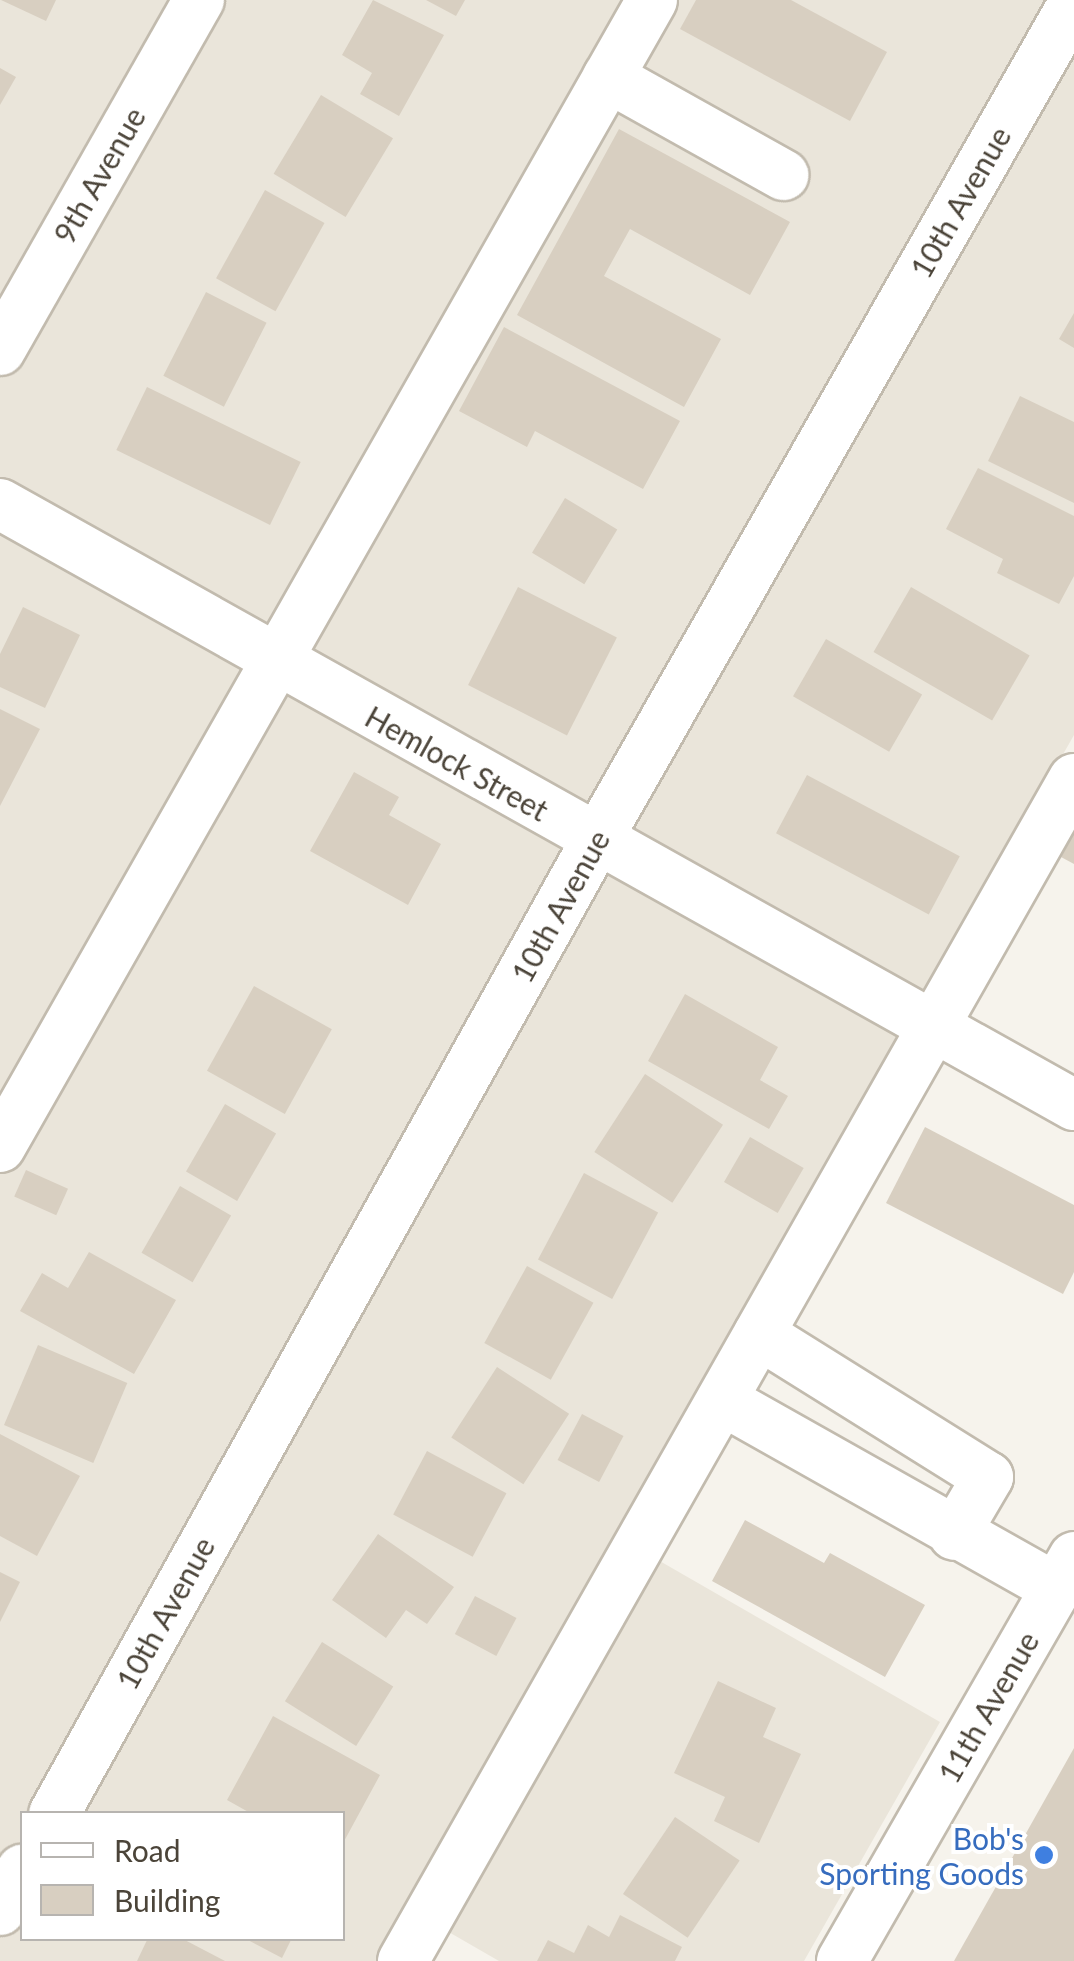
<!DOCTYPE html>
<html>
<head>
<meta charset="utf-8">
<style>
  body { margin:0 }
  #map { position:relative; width:1074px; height:1961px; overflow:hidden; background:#f6f3ec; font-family:Lato,sans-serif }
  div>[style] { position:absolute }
  .residential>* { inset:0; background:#eae5da }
  .building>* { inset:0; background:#d8cfc1; transform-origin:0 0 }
  .roads { filter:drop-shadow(2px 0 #c2bbae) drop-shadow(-2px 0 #c2bbae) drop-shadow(0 2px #c2bbae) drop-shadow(0 -2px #c2bbae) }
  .minor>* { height:50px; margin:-25px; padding:0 25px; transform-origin:25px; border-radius:25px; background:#fff }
  .dots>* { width:28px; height:28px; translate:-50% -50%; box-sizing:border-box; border:5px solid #fff; border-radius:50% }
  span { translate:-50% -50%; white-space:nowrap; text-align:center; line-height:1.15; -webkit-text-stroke:8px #fff; paint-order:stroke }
  .street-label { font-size:30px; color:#4b4439 }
  .shop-label { font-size:30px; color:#366cbe }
  .right { translate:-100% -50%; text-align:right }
  .legend { position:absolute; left:20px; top:1811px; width:325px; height:130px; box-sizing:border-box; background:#fff; border:2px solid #b7b4b0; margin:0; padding:12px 18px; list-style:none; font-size:30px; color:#4b4439 }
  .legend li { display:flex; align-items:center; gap:20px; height:50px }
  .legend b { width:50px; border:2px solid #b7b4b0 }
</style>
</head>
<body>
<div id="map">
  <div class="residential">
    <div style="clip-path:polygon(evenodd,0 0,1074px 0,1074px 735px,618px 1537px,940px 1722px,804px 1961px,499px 1961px,414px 1912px,385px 1961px,0 1961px,0 0,22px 1814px,342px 1814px,342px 1938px,22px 1938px,22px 1814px)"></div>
  </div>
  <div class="building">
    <div style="clip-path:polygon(1px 0,56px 0,46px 21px)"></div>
    <div style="clip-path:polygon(373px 0,444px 35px,399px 116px,360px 94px,372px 73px,342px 55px)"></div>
    <div style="clip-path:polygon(426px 0,465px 0,456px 16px)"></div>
    <div style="clip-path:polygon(696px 0,791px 0,887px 52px,850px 121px,680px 29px)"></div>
    <div style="clip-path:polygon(0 68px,16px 77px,0 105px)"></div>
    <div style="left:321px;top:95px;width:84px;height:92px;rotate:31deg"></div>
    <div style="clip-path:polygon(619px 129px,790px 222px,750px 295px,630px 229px,604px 276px,721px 339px,684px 407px,517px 315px)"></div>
    <div style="left:265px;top:190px;width:68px;height:101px;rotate:29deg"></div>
    <div style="left:206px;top:292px;width:68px;height:94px;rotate:27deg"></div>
    <div style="clip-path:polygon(1074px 313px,1074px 348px,1059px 339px)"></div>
    <div style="clip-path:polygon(504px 327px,680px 421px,643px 489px,535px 431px,527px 447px,459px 411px)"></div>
    <div style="left:147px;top:387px;width:171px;height:70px;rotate:26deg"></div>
    <div style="clip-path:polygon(1020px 396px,1074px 422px,1074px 503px,988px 461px)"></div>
    <div style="clip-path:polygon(978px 468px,1074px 516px,1074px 576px,1059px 604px,997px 573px,1003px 559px,946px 529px)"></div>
    <div style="left:565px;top:498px;width:61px;height:64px;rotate:31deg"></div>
    <div style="left:518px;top:587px;width:111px;height:110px;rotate:27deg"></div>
    <div style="left:911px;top:587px;width:137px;height:75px;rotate:30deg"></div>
    <div style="clip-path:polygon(23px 607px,80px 635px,45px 708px,0 687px,0 654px)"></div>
    <div style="left:826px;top:639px;width:111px;height:66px;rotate:30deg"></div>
    <div style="clip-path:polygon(0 709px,40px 729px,0 806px)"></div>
    <div style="clip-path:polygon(354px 772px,399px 797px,389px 815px,441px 844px,408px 905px,310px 851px)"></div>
    <div style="left:807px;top:775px;width:173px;height:66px;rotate:28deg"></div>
    <div style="clip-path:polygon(1074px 833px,1074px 864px,1061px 857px)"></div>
    <div style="left:254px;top:986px;width:89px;height:97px;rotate:29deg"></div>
    <div style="clip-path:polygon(685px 994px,778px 1047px,760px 1080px,788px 1096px,769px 1129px,648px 1061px)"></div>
    <div style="left:645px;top:1074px;width:93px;height:93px;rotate:33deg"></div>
    <div style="left:225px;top:1104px;width:59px;height:78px;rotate:30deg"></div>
    <div style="clip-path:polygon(925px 1127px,1074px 1205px,1074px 1272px,1063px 1294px,886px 1203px)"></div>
    <div style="left:750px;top:1137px;width:62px;height:52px;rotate:30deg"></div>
    <div style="left:26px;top:1170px;width:46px;height:29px;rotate:24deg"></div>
    <div style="left:584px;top:1173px;width:84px;height:98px;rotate:28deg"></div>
    <div style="left:180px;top:1186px;width:59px;height:77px;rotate:30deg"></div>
    <div style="clip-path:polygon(89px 1252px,176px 1300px,134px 1374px,20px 1311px,42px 1273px,68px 1288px)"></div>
    <div style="left:527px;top:1266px;width:76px;height:88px;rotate:29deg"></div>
    <div style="left:38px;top:1345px;width:97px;height:87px;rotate:23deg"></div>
    <div style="left:497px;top:1367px;width:86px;height:84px;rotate:33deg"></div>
    <div style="left:582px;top:1414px;width:47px;height:52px;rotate:28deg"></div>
    <div style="clip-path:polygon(0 1434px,80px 1476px,37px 1556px,0 1536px)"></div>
    <div style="left:427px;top:1451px;width:90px;height:72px;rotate:28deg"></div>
    <div style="clip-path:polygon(745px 1520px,824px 1563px,830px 1553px,925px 1605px,885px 1677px,712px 1581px)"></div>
    <div style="clip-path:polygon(378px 1534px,454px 1587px,427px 1624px,406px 1610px,386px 1638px,332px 1600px)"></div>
    <div style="clip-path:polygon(0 1572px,20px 1582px,0 1622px)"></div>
    <div style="left:475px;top:1596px;width:47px;height:43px;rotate:28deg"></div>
    <div style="left:322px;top:1642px;width:84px;height:70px;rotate:32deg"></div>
    <div style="clip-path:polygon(718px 1681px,776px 1708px,763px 1737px,801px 1754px,759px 1843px,714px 1821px,725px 1797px,674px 1773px)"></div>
    <div style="clip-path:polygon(273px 1716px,380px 1775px,342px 1845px,342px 1814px,252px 1814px,227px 1800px)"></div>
    <div style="clip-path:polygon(1074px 1748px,1074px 1961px,954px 1961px)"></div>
    <div style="left:675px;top:1817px;width:78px;height:93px;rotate:34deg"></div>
    <div style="clip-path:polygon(620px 1915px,682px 1947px,675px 1961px,537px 1961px,548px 1940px,574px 1953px,588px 1925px,609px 1937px)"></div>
    <div style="clip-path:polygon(148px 1938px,181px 1938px,225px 1961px,137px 1961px)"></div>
    <div style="clip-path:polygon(244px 1938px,292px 1938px,282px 1958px)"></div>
  </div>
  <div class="roads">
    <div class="minor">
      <div style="left:608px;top:77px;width:201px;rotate:29.2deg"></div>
      <div style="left:0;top:350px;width:403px;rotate:-60.4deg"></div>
      <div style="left:0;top:504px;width:1231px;rotate:29.23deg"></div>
      <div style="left:0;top:1147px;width:1319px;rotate:-60.38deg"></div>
      <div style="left:759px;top:1334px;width:270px;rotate:32deg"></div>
      <div style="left:988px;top:1477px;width:67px;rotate:120.4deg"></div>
      <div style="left:722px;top:1400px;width:383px;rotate:29.4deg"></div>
      <div style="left:54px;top:1814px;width:1114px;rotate:-60.88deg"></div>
      <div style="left:596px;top:841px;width:965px;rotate:-60.3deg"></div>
      <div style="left:0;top:1910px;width:46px;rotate:-61.2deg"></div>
      <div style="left:403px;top:1961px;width:1359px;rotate:-60.42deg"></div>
      <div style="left:842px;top:1961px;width:466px;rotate:-60.1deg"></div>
    </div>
  </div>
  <div class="dots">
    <div style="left:1044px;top:1855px;background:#3f7fe0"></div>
  </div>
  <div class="street-label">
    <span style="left:99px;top:175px;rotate:-60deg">9th Avenue</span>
    <span style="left:960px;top:202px;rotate:-60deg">10th Avenue</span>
    <span style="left:457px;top:763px;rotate:29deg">Hemlock Street</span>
    <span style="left:560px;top:906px;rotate:-61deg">10th Avenue</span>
    <span style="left:165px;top:1613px;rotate:-61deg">10th Avenue</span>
    <span style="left:988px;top:1707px;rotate:-60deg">11th Avenue</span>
  </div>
  <div class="shop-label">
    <span class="right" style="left:1024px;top:1855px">Bob's<br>Sporting Goods</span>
  </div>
  <ul class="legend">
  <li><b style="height:12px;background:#fff"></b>Road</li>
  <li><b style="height:28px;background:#d8cfc1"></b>Building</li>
  </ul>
</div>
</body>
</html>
